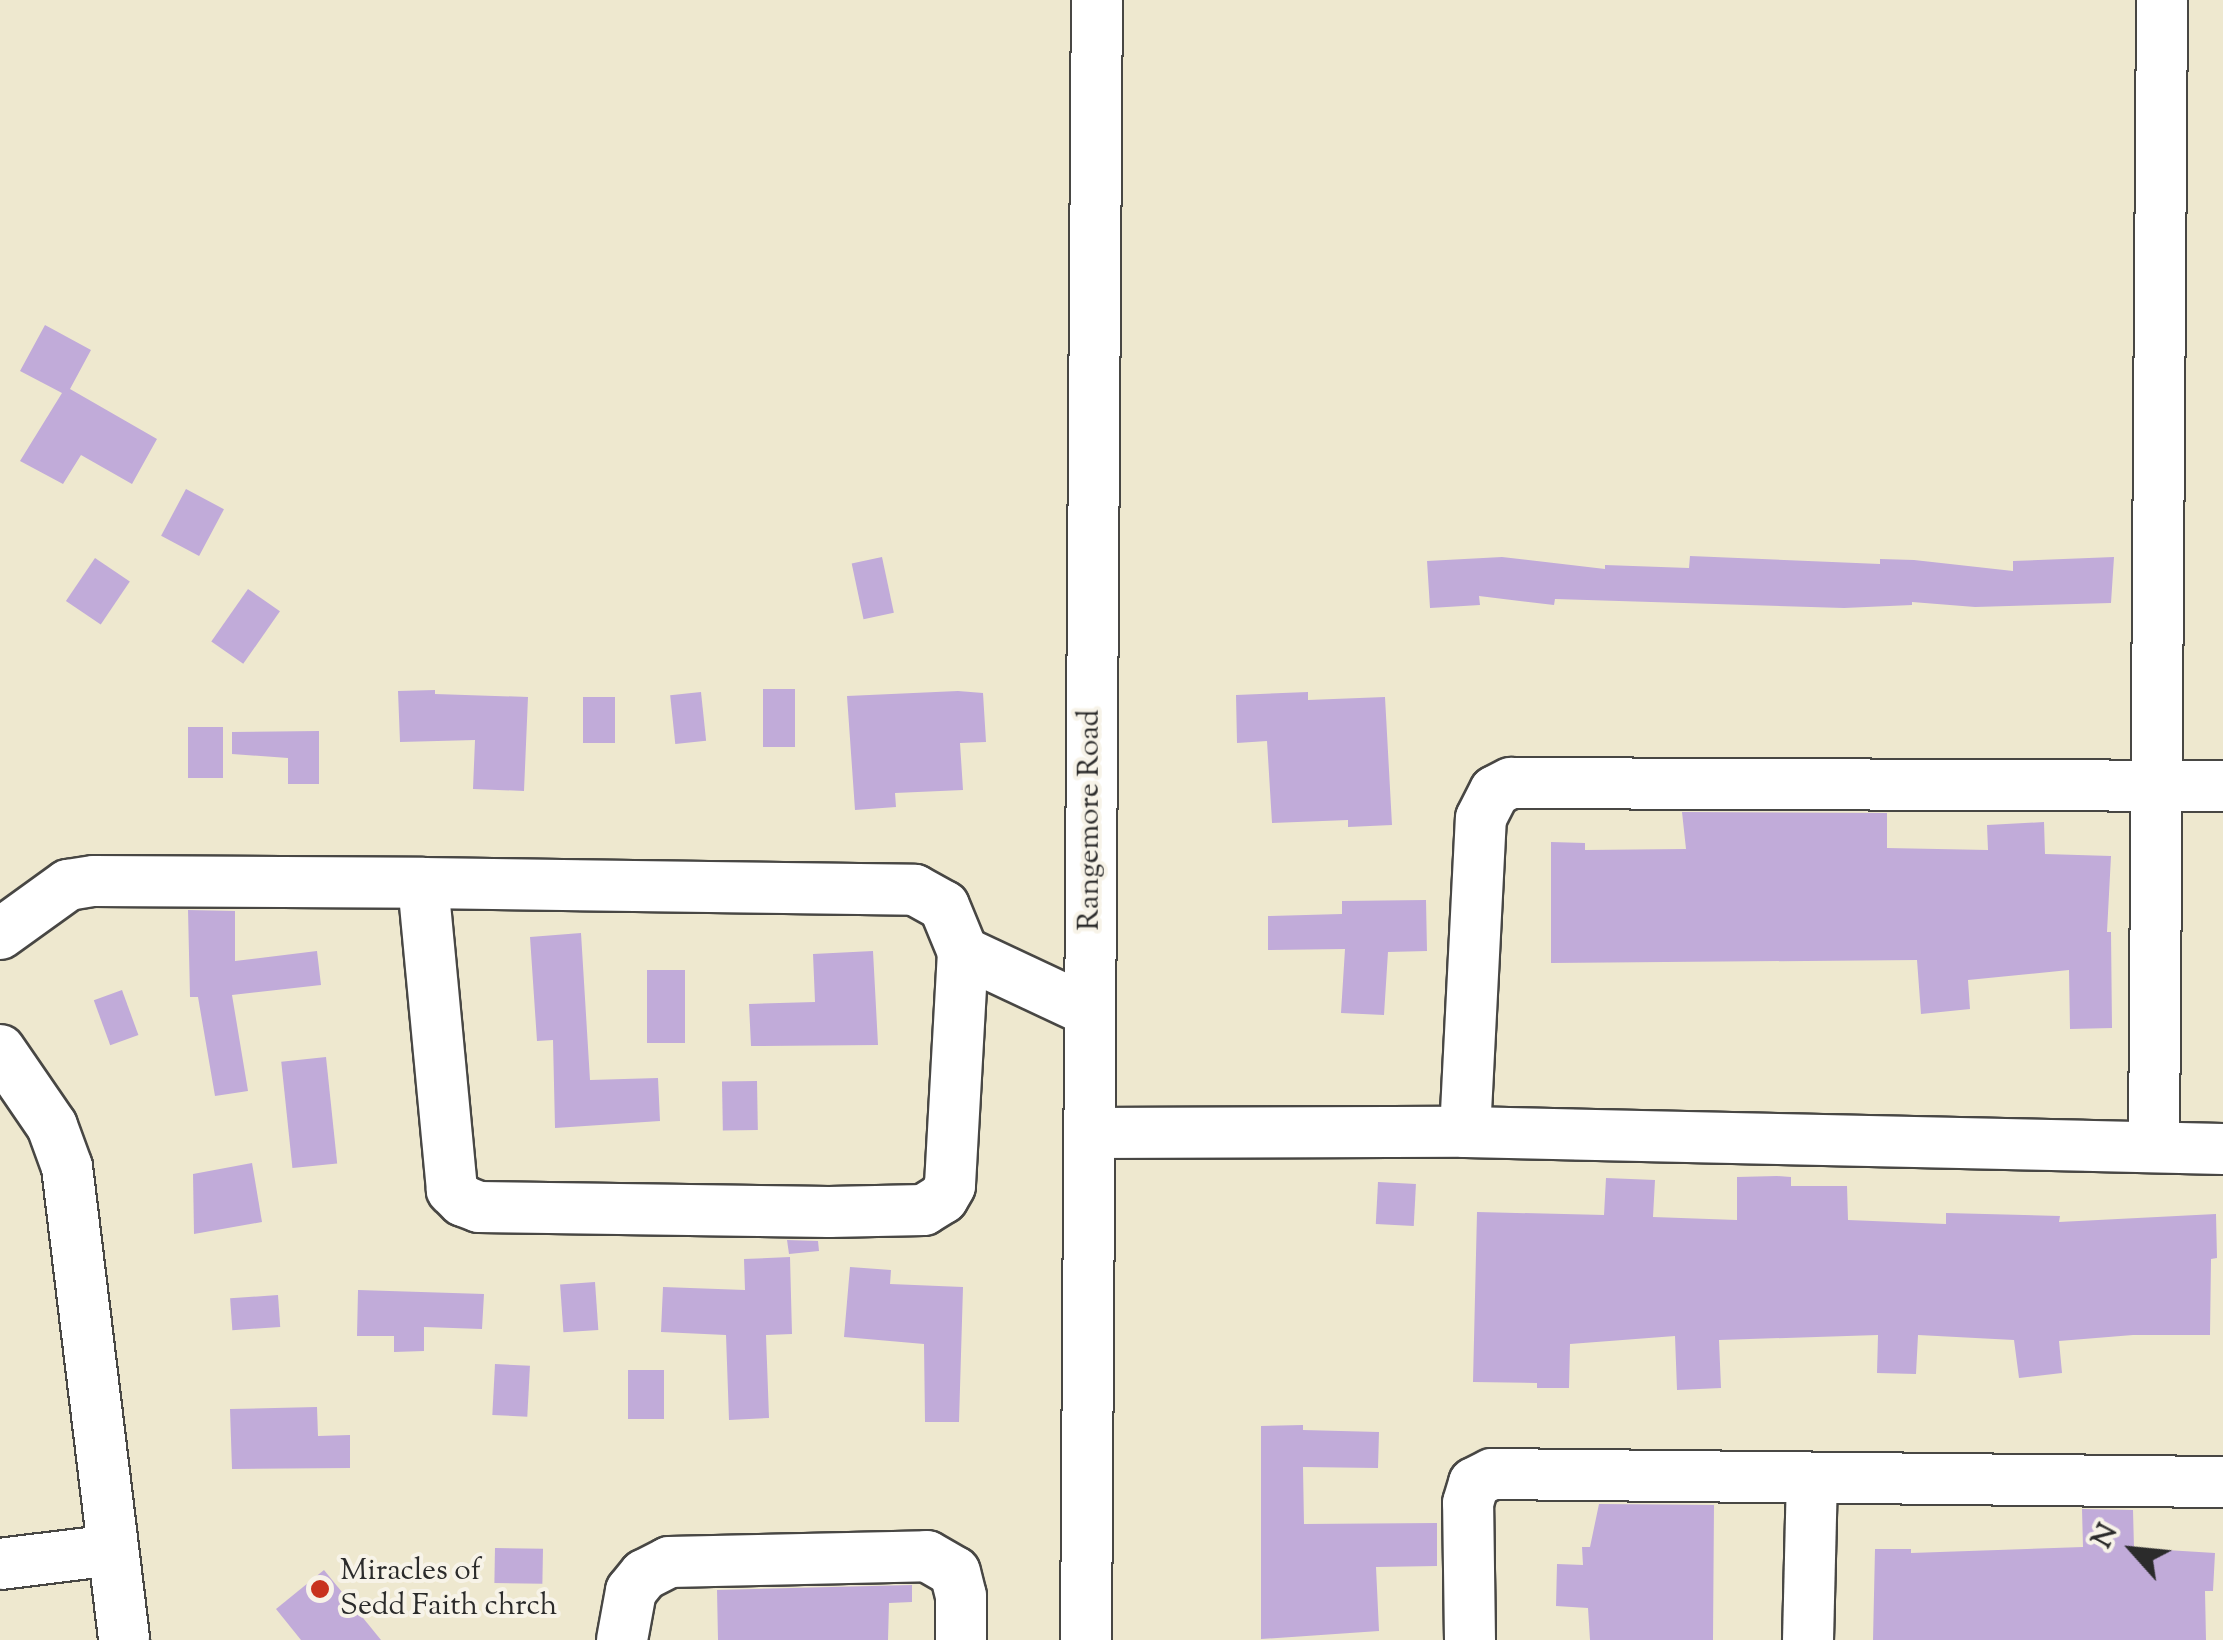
<!DOCTYPE html>
<html>
<head>
<meta charset="utf-8">
<style>
  body { margin:0 }
  #map { position:relative; width:2223px; height:1640px; overflow:hidden; background:#eee8cf; font-family:"Sorts Mill Goudy",serif }
  div>[style] { position:absolute }
  .building>* { inset:0; background:#c1abd9; transform-origin:0 0 }
  .roads { filter:drop-shadow(2px 0 #484744) drop-shadow(-2px 0 #484744) drop-shadow(0 2px #484744) drop-shadow(0 -2px #484744) }
  .minor>* { height:50px; margin:-25px; padding:0 25px; transform-origin:25px; border-radius:25px; background:#fff }
  .dots>* { width:28px; height:28px; translate:-50% -50%; box-sizing:border-box; border:5px solid #f7f3e8; border-radius:50% }
  span { translate:-50% -50%; white-space:nowrap; text-align:center; line-height:1.15; -webkit-text-stroke:8px #f7f3e8; paint-order:stroke }
  .street-label { font-size:30px; color:#2b2b2b }
  .poi-label { font-size:30px; color:#2b2b2b }
  .left { translate:0 -50%; text-align:left }
  .north { position:absolute; left:2083px; top:1500px; width:100px; height:100px; -webkit-text-stroke:8px #f7f3e8; paint-order:stroke; rotate:297deg; font-size:28px; font-weight:700; line-height:40px; text-align:center; color:#2b2b2b }
  .north::after { content:''; display:block; margin:auto; width:35px; height:45px; background:#2b2b2b; clip-path:polygon(50% 0,100% 100%,50% 72%,0 100%) }
</style>
</head>
<body>
<div id="map">
  <div class="building">
    <div style="clip-path:polygon(45px 325px,91px 350px,70px 389px,157px 439px,132px 484px,81px 455px,63px 484px,20px 461px,62px 393px,20px 371px)"></div>
    <div style="left:186px;top:489px;width:43px;height:53px;rotate:28deg"></div>
    <div style="clip-path:polygon(1690px 556px,1880px 564px,1880px 559px,1914px 560px,2013px 571px,2013px 561px,2114px 557px,2111px 603px,1975px 607px,1912px 602px,1912px 605px,1844px 608px,1555px 599px,1554px 605px,1479px 596px,1480px 605px,1430px 608px,1427px 561px,1502px 557px,1605px 569px,1605px 565px,1689px 568px)"></div>
    <div style="left:882px;top:557px;width:57px;height:31px;rotate:78deg"></div>
    <div style="left:95px;top:558px;width:42px;height:52px;rotate:34deg"></div>
    <div style="left:248px;top:589px;width:39px;height:64px;rotate:35deg"></div>
    <div style="left:763px;top:689px;width:32px;height:58px"></div>
    <div style="clip-path:polygon(435px 690px,435px 694px,528px 697px,524px 791px,473px 789px,475px 740px,400px 742px,398px 691px)"></div>
    <div style="clip-path:polygon(958px 691px,983px 693px,986px 742px,960px 743px,963px 790px,895px 793px,896px 807px,855px 810px,847px 696px)"></div>
    <div style="left:701px;top:692px;width:49px;height:31px;rotate:84deg"></div>
    <div style="clip-path:polygon(1308px 692px,1308px 700px,1385px 697px,1392px 825px,1348px 827px,1348px 820px,1272px 823px,1267px 741px,1237px 743px,1236px 695px)"></div>
    <div style="left:583px;top:697px;width:32px;height:46px"></div>
    <div style="left:188px;top:727px;width:35px;height:51px"></div>
    <div style="clip-path:polygon(319px 731px,319px 784px,288px 784px,288px 758px,232px 754px,232px 732px)"></div>
    <div style="clip-path:polygon(1682px 812px,1887px 813px,1887px 848px,1988px 850px,1987px 825px,2044px 822px,2045px 854px,2111px 856px,2107px 932px,2111px 932px,2112px 1028px,2070px 1029px,2069px 970px,1968px 980px,1970px 1009px,1921px 1014px,1917px 960px,1551px 963px,1551px 842px,1585px 843px,1585px 850px,1686px 849px)"></div>
    <div style="clip-path:polygon(1426px 900px,1427px 951px,1388px 952px,1384px 1015px,1341px 1013px,1345px 949px,1268px 950px,1268px 916px,1342px 914px,1342px 901px)"></div>
    <div style="clip-path:polygon(188px 910px,235px 911px,235px 961px,317px 951px,321px 985px,232px 995px,248px 1091px,215px 1096px,198px 997px,190px 997px)"></div>
    <div style="clip-path:polygon(581px 933px,590px 1080px,658px 1078px,660px 1121px,555px 1128px,553px 1040px,537px 1041px,530px 937px)"></div>
    <div style="clip-path:polygon(873px 951px,878px 1045px,751px 1046px,749px 1004px,815px 1002px,813px 954px)"></div>
    <div style="left:647px;top:970px;width:38px;height:73px"></div>
    <div style="left:122px;top:990px;width:48px;height:30px;rotate:70deg"></div>
    <div style="left:326px;top:1057px;width:107px;height:45px;rotate:84deg"></div>
    <div style="left:757px;top:1081px;width:49px;height:35px;rotate:89deg"></div>
    <div style="clip-path:polygon(252px 1163px,262px 1222px,194px 1234px,193px 1174px)"></div>
    <div style="clip-path:polygon(1777px 1176px,1791px 1177px,1791px 1186px,1847px 1186px,1848px 1220px,1946px 1224px,1946px 1213px,2060px 1216px,2059px 1222px,2216px 1214px,2217px 1258px,2211px 1259px,2210px 1335px,2133px 1335px,2059px 1341px,2062px 1373px,2019px 1378px,2014px 1340px,1918px 1335px,1916px 1374px,1877px 1373px,1878px 1335px,1719px 1340px,1721px 1388px,1677px 1390px,1675px 1336px,1570px 1344px,1569px 1388px,1537px 1388px,1537px 1383px,1473px 1382px,1477px 1212px,1604px 1215px,1606px 1178px,1655px 1180px,1653px 1217px,1737px 1220px,1737px 1177px)"></div>
    <div style="left:1378px;top:1182px;width:38px;height:42px;rotate:3deg"></div>
    <div style="clip-path:polygon(787px 1240px,818px 1241px,819px 1251px,789px 1254px)"></div>
    <div style="clip-path:polygon(790px 1257px,792px 1334px,766px 1335px,769px 1418px,729px 1420px,726px 1335px,661px 1332px,663px 1287px,745px 1290px,744px 1259px)"></div>
    <div style="clip-path:polygon(850px 1267px,891px 1270px,890px 1284px,963px 1287px,959px 1422px,925px 1422px,924px 1344px,844px 1337px)"></div>
    <div style="left:595px;top:1282px;width:48px;height:35px;rotate:86deg"></div>
    <div style="clip-path:polygon(358px 1290px,484px 1294px,482px 1329px,424px 1327px,424px 1351px,394px 1352px,394px 1336px,357px 1336px)"></div>
    <div style="left:278px;top:1295px;width:32px;height:48px;rotate:86deg"></div>
    <div style="left:495px;top:1364px;width:35px;height:51px;rotate:3deg"></div>
    <div style="left:628px;top:1370px;width:36px;height:49px"></div>
    <div style="clip-path:polygon(317px 1407px,318px 1436px,350px 1435px,350px 1468px,232px 1469px,230px 1409px)"></div>
    <div style="clip-path:polygon(1303px 1425px,1303px 1430px,1379px 1432px,1378px 1468px,1303px 1467px,1304px 1524px,1437px 1523px,1437px 1566px,1376px 1567px,1379px 1631px,1261px 1639px,1261px 1426px)"></div>
    <div style="clip-path:polygon(1599px 1504px,1714px 1505px,1713px 1640px,1590px 1640px,1588px 1608px,1556px 1606px,1557px 1564px,1583px 1565px,1582px 1547px,1590px 1547px)"></div>
    <div style="clip-path:polygon(2082px 1509px,2133px 1510px,2134px 1548px,2215px 1553px,2213px 1591px,2205px 1591px,2206px 1640px,1873px 1640px,1875px 1549px,1911px 1549px,1911px 1553px,2083px 1547px)"></div>
    <div style="left:495px;top:1548px;width:48px;height:35px;rotate:1deg"></div>
    <div style="clip-path:polygon(324px 1570px,381px 1640px,301px 1640px,276px 1609px)"></div>
    <div style="clip-path:polygon(912px 1585px,912px 1602px,889px 1603px,888px 1640px,718px 1640px,717px 1590px)"></div>
  </div>
  <div class="roads">
    <div class="minor">
      <div style="left:0;top:934px;width:84px;rotate:-35.8deg"></div>
      <div style="left:68px;top:885px;width:26px;rotate:-9deg"></div>
      <div style="left:94px;top:881px;width:329px;rotate:0.3deg"></div>
      <div style="left:423px;top:883px;width:492px;rotate:0.8deg"></div>
      <div style="left:915px;top:890px;width:33px;rotate:29deg"></div>
      <div style="left:944px;top:906px;width:50px;rotate:67.6deg"></div>
      <div style="left:963px;top:952px;width:234px;rotate:93.2deg"></div>
      <div style="left:950px;top:1186px;width:14px;rotate:120deg"></div>
      <div style="left:943px;top:1198px;width:22px;rotate:148deg"></div>
      <div style="left:924px;top:1210px;width:95px;rotate:178.8deg"></div>
      <div style="left:829px;top:1212px;width:350px;rotate:-179.2deg"></div>
      <div style="left:479px;top:1207px;width:17px;rotate:-159deg"></div>
      <div style="left:463px;top:1201px;width:16px;rotate:-135deg"></div>
      <div style="left:452px;top:1190px;width:308px;rotate:-95.4deg"></div>
      <div style="left:963px;top:952px;width:139px;rotate:25.1deg"></div>
      <div style="left:0;top:1050px;width:92px;rotate:55.6deg"></div>
      <div style="left:52px;top:1126px;width:44px;rotate:69.9deg"></div>
      <div style="left:67px;top:1167px;width:476px;rotate:83.1deg"></div>
      <div style="left:1465px;top:1132px;width:314px;rotate:-87.1deg"></div>
      <div style="left:1481px;top:818px;width:30px;rotate:-63deg"></div>
      <div style="left:1495px;top:791px;width:18px;rotate:-27deg"></div>
      <div style="left:1511px;top:783px;width:712px;rotate:0.24deg"></div>
      <div style="left:1089px;top:1133px;width:376px;rotate:-0.2deg"></div>
      <div style="left:1465px;top:1132px;width:758px;rotate:1.28deg"></div>
      <div style="left:2154px;top:1147px;width:1147px;rotate:-89.6deg"></div>
      <div style="left:0;top:1564px;width:113px;rotate:-7.1deg"></div>
      <div style="left:622px;top:1640px;width:50px;rotate:-79.6deg"></div>
      <div style="left:631px;top:1591px;width:21px;rotate:-51deg"></div>
      <div style="left:644px;top:1575px;width:28px;rotate:-27deg"></div>
      <div style="left:669px;top:1562px;width:258px;rotate:-1.3deg"></div>
      <div style="left:927px;top:1556px;width:32px;rotate:30deg"></div>
      <div style="left:955px;top:1572px;width:25px;rotate:76deg"></div>
      <div style="left:961px;top:1596px;width:44px;rotate:90deg"></div>
      <div style="left:1086px;top:1640px;width:1640px;rotate:-89.62deg"></div>
      <div style="left:1470px;top:1640px;width:137px;rotate:-90.8deg"></div>
      <div style="left:1468px;top:1503px;width:21px;rotate:-73deg"></div>
      <div style="left:1474px;top:1483px;width:20px;rotate:-27deg"></div>
      <div style="left:1492px;top:1474px;width:731px;rotate:0.63deg"></div>
      <div style="left:1808px;top:1640px;width:159px;rotate:-88.6deg"></div>
    </div>
  </div>
  <div class="dots">
    <div style="left:320px;top:1589px;background:#c8321e"></div>
  </div>
  <div class="street-label">
    <span style="left:1091px;top:820px;rotate:-90deg">Rangemore Road</span>
  </div>
  <div class="poi-label">
    <span class="left" style="left:340px;top:1589px">Miracles of<br>Sedd Faith chrch</span>
  </div>
  <div class="north">N</div>
</div>
</body>
</html>
